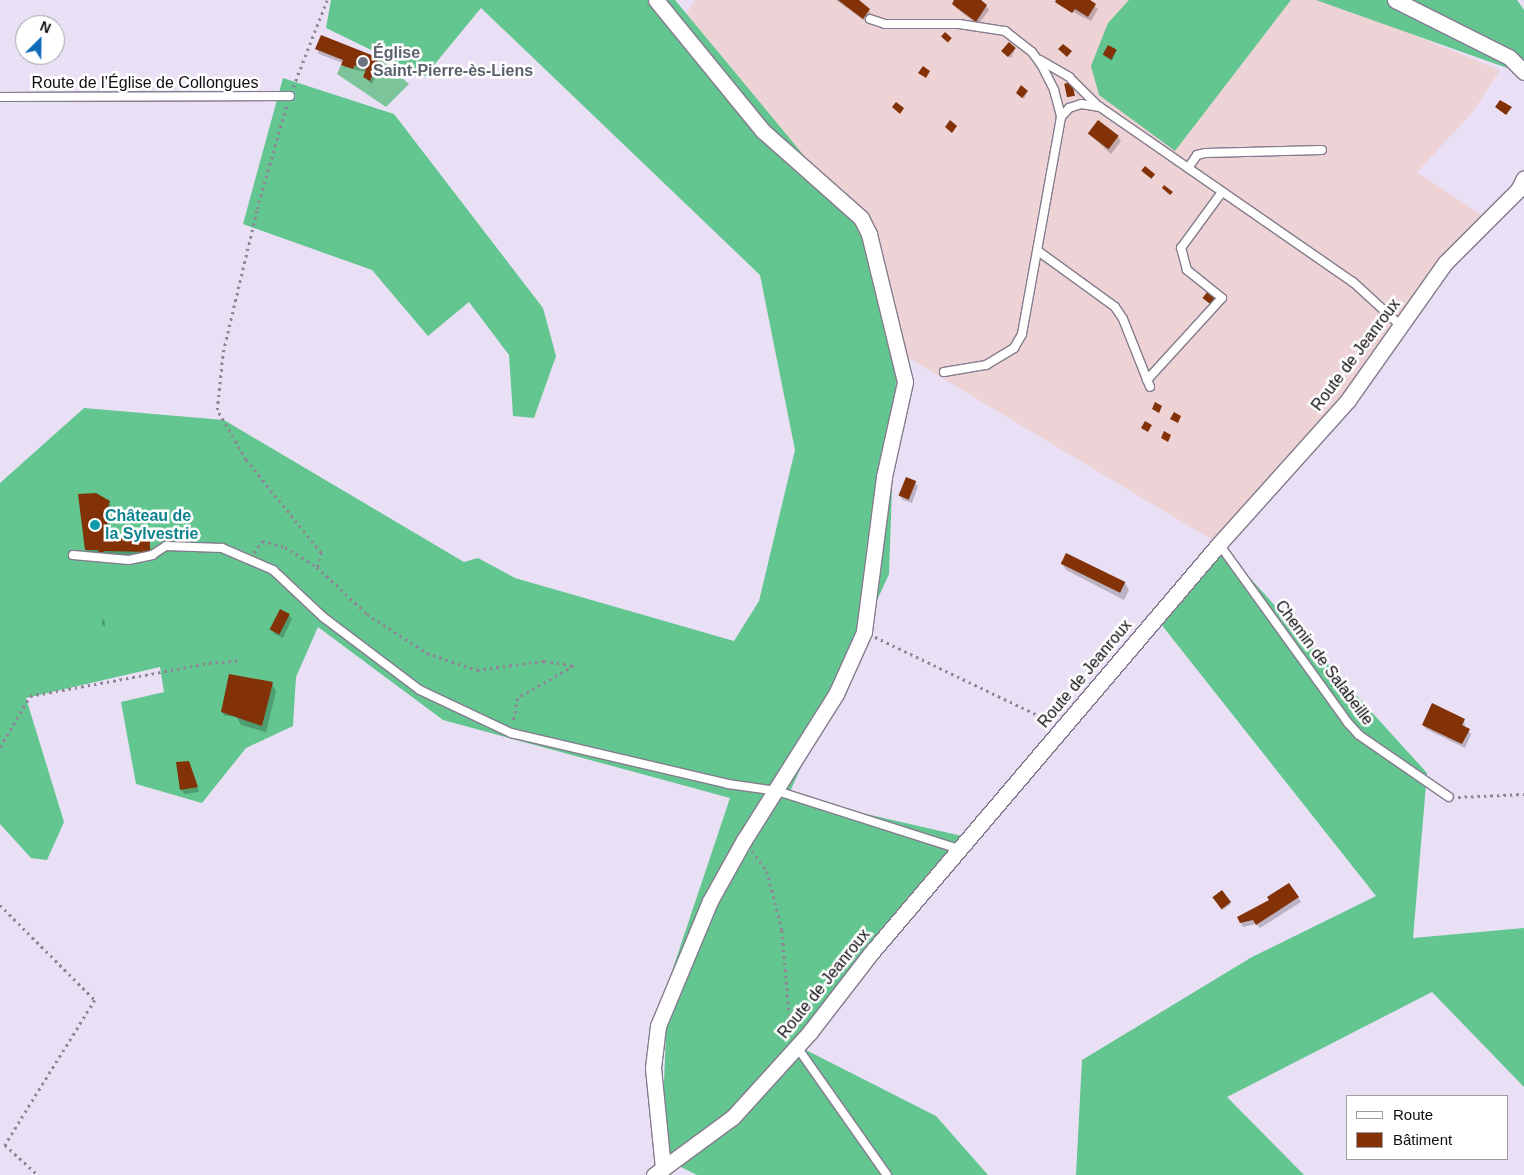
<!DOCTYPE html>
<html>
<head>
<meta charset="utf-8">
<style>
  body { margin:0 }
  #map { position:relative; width:1524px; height:1175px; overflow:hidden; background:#eae0f5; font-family:Helvetica,sans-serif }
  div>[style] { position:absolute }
  .industrial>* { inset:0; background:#eed3d6 }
  .green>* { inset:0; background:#7cc59b }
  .forest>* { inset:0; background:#63c590 }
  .shadow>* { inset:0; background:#0003; transform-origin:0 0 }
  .building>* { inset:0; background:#823206; transform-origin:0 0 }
  .path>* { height:2.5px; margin-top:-1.25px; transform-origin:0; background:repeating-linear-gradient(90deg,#8e8695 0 2.5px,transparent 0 6.5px) }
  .roads { filter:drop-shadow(1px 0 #847b8e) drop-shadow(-1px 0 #847b8e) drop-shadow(0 1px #847b8e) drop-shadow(0 -1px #847b8e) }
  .service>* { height:8px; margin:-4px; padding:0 4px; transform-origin:4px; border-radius:4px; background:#fff }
  .minor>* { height:15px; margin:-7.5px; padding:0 7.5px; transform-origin:7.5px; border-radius:7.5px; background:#fff }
  .dots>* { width:14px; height:14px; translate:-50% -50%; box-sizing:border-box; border:2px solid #fff; border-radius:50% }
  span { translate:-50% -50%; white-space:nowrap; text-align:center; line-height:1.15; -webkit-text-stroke:5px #fff; paint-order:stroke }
  .worship-label { font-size:16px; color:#5b616d; font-weight:700 }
  .left { translate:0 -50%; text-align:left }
  .street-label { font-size:16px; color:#0f0b12 }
  .culture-label { font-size:16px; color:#0d838f; font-weight:700 }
  .legend { position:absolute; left:1346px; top:1095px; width:162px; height:65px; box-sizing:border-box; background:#fff; border:1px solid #9f9da0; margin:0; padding:6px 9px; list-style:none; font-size:15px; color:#0f0b12 }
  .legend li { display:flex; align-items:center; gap:10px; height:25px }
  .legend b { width:25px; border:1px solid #9f9da0 }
  .north { position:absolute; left:15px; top:15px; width:50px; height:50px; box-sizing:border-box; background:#fff; border:1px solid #9f9da0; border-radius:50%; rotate:23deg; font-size:14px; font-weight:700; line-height:20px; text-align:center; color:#0f0b12 }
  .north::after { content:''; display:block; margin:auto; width:18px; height:22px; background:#106ab7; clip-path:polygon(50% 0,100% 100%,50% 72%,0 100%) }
</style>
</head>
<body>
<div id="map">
  <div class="industrial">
    <div style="clip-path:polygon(695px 0,1327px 0,1500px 70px,1472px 113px,1417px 172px,1489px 220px,1219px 544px,897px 351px,686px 15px)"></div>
  </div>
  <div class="green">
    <div style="clip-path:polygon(379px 58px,409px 84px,386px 107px,337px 74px,341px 65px,353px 69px,355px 65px,366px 69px,363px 77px,370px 80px)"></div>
  </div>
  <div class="forest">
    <div style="clip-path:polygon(331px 0,675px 0,869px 234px,897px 351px,889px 574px,788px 796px,962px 836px,798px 1046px,936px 1116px,988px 1175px,697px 1175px,661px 1157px,668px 983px,730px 798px,443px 720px,318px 627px,296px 677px,293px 726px,246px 748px,202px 803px,136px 784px,121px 702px,164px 692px,160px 667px,26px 698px,64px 822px,47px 860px,31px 858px,0 824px,0 483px,84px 408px,224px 420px,464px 562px,478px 558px,515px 578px,734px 641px,759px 601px,795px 450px,760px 275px,481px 8px,425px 76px,326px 28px)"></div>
    <div style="clip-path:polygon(1129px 0,1291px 0,1175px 151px,1099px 95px,1091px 66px,1108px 23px)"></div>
    <div style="clip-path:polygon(1316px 0,1517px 0,1524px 10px,1524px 74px)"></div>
    <div style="clip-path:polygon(283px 78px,394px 114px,543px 308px,556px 356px,534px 418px,513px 416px,509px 355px,469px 302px,428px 336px,372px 270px,243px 224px)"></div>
    <div style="clip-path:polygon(1219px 544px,1427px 773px,1413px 938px,1524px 928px,1524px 1087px,1432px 992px,1227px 1097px,1304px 1175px,1076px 1175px,1082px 1060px,1252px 957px,1376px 896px,1153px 614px)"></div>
  </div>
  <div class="shadow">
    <div style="clip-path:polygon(836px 0,857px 0,872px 14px,866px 22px)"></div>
    <div style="clip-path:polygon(956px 0,981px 0,989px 10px,978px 25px,956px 8px,953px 4px)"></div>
    <div style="clip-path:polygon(1058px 0,1088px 0,1098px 9px,1091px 21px,1057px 4px)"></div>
    <div style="clip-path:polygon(322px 36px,378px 59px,381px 64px,372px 84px,364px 77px,366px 72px,344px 67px,343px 63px,319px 54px,317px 49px)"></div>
    <div style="clip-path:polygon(1015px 49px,1011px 58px,1005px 54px)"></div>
    <div style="clip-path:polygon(1116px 51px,1112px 61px,1104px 56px)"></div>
    <div style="clip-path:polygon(1027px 92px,1024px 99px,1017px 93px)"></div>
    <div style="clip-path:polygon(1089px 134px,1118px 137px,1121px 141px,1111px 154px)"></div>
    <div style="clip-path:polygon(915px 482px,918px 486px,912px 503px,903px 500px,900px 496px)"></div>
    <div style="clip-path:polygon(109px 502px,113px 509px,109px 522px,112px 538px,149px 541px,153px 559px,91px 557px,86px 550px)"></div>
    <div style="clip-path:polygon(1062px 563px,1125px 583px,1129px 590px,1124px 600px,1066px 570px)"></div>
    <div style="clip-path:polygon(289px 615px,292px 619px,283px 638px,274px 634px,272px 630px)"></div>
    <div style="clip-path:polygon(102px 619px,105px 621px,105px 627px,102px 625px)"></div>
    <div style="clip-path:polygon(272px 684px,276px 691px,266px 732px,241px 725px,236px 716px,225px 716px,222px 712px)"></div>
    <div style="clip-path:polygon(1464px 720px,1465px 728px,1471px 734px,1465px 748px,1426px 729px,1423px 725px)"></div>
    <div style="clip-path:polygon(189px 762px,199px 792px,184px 794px,182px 790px)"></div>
    <div style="left:1222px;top:892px;width:15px;height:10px;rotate:53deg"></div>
    <div style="clip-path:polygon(1298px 897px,1301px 902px,1260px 928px,1256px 924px,1243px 927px,1238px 917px)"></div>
  </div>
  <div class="building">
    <div style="clip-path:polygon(838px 0,859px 0,870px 9px,863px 19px)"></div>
    <div style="clip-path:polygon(954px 0,981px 0,987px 5px,976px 22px,952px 4px)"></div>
    <div style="clip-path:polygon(1056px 0,1090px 0,1096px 4px,1088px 17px,1075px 9px,1072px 13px,1055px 2px)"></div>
    <div style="left:945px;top:32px;width:9px;height:6px;rotate:41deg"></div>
    <div style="clip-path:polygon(321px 35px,379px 58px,370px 81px,363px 77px,366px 69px,355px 65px,353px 69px,341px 65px,343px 60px,315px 49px)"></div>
    <div style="left:1009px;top:42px;width:9px;height:12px;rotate:41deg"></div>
    <div style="clip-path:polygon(1063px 44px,1072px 51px,1067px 57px,1058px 49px)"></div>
    <div style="left:1108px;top:45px;width:10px;height:11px;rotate:29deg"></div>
    <div style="clip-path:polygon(923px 66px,930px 71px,926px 78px,918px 73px)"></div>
    <div style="left:1072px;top:82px;width:14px;height:8px;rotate:78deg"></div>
    <div style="clip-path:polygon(1021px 85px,1028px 91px,1022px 98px,1016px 93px)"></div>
    <div style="clip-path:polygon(1500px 100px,1512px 107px,1506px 115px,1495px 107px)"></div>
    <div style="clip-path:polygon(896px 102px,904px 108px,900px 114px,892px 107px)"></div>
    <div style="clip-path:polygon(950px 120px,957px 126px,952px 133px,945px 127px)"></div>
    <div style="left:1098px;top:120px;width:26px;height:17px;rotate:37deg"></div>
    <div style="left:1145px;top:166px;width:13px;height:6px;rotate:39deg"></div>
    <div style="clip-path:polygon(1164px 185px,1173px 192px,1170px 195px,1162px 188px)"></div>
    <div style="left:1208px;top:291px;width:11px;height:9px;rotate:38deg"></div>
    <div style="clip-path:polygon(1155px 402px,1162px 406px,1159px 413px,1152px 409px)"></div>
    <div style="clip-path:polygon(1174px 412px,1181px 416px,1178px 423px,1170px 419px)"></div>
    <div style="left:1145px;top:421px;width:8px;height:8px;rotate:30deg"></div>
    <div style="clip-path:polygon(1164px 431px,1171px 435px,1168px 442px,1161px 438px)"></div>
    <div style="left:906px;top:477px;width:11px;height:20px;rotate:22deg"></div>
    <div style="clip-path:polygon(96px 493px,110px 501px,106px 514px,109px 537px,150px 540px,150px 552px,105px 551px,99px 554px,98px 550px,85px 550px,78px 494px)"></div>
    <div style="left:1066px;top:553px;width:66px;height:12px;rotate:26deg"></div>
    <div style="left:280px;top:609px;width:11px;height:23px;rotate:27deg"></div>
    <div style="clip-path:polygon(229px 674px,273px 682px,262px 726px,221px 712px)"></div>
    <div style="clip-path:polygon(1432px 703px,1465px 719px,1462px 725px,1470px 729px,1462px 744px,1422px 725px)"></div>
    <div style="clip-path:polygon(189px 761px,198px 787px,180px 790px,176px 762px)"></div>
    <div style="clip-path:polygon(1289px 883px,1299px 897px,1256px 925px,1253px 920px,1240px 923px,1237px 917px,1269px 900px,1267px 897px)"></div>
    <div style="left:1222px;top:890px;width:15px;height:12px;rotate:53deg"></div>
  </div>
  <div class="path">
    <div style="left:293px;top:87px;width:93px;rotate:-68.7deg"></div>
    <div style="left:254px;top:553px;width:14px;rotate:-56deg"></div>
    <div style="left:262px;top:541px;width:24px;rotate:15deg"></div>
    <div style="left:285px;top:547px;width:38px;rotate:32deg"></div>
    <div style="left:317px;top:567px;width:15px;rotate:-74deg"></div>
    <div style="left:321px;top:553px;width:119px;rotate:-128.9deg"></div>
    <div style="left:246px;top:460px;width:58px;rotate:-120.1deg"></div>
    <div style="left:217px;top:410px;width:58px;rotate:-84.1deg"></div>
    <div style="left:223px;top:352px;width:147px;rotate:-76.6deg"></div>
    <div style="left:257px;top:209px;width:109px;rotate:-74.1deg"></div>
    <div style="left:317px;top:567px;width:69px;rotate:43.2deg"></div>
    <div style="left:367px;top:614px;width:72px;rotate:33deg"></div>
    <div style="left:427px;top:653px;width:53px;rotate:18.8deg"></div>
    <div style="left:477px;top:670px;width:68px;rotate:-7.7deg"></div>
    <div style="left:544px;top:661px;width:30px;rotate:9deg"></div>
    <div style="left:574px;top:666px;width:64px;rotate:150.3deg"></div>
    <div style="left:518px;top:698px;width:26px;rotate:101deg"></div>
    <div style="left:875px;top:637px;width:194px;rotate:25.6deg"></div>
    <div style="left:0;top:747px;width:59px;rotate:-59.5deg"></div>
    <div style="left:30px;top:696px;width:182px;rotate:-10.4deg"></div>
    <div style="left:209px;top:663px;width:32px;rotate:-5deg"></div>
    <div style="left:1458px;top:797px;width:66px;rotate:-2.6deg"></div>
    <div style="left:752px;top:851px;width:25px;rotate:53deg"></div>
    <div style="left:767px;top:871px;width:61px;rotate:75.7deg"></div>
    <div style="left:782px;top:930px;width:103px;rotate:85deg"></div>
    <div style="left:0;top:905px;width:134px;rotate:45deg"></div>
    <div style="left:95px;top:1000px;width:171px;rotate:121.8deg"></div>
    <div style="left:5px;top:1145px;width:45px;rotate:42.3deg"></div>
  </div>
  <div class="roads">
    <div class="service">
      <div style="left:870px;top:19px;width:16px;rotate:18deg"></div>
      <div style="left:885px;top:24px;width:74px"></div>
      <div style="left:959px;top:24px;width:47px;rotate:8.7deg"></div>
      <div style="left:1005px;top:31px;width:34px;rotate:38deg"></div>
      <div style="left:1032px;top:52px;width:17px;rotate:54deg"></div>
      <div style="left:1042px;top:66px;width:27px;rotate:63deg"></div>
      <div style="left:1054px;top:90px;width:28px;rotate:75deg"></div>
      <div style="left:1040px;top:60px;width:34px;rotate:30deg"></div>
      <div style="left:1069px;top:77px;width:42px;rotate:45deg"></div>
      <div style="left:0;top:97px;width:290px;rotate:-0.2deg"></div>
      <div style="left:1188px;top:168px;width:16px;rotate:-55deg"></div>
      <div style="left:1197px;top:155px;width:9px;rotate:-13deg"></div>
      <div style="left:1206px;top:153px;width:116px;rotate:-1.5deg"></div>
      <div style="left:1038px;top:251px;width:95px;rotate:36deg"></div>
      <div style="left:1115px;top:307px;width:14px;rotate:56deg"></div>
      <div style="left:1123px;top:319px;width:73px;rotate:68.3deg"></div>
      <div style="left:944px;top:372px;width:43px;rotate:-9.5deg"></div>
      <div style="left:986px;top:365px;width:33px;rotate:-31deg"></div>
      <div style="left:1014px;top:348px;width:16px;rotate:-60deg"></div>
      <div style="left:1022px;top:334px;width:220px;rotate:-79.8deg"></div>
      <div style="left:1061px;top:117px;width:12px;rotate:-48deg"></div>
      <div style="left:1069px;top:108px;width:13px;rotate:-18deg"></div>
      <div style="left:1081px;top:104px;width:19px;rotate:9deg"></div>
      <div style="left:1100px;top:107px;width:308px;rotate:34.7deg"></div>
      <div style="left:1353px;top:282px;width:65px;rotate:42.5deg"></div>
      <div style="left:1147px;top:380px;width:111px;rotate:-47.6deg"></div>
      <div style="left:1222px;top:298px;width:45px;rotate:-141.3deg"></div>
      <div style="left:1187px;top:270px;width:23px;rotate:-105deg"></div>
      <div style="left:1181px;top:248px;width:69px;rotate:-53.8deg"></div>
      <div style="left:1219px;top:544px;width:221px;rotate:54.2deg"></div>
      <div style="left:1348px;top:723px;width:16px;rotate:47deg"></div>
      <div style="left:1359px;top:735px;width:109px;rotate:34.6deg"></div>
      <div style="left:73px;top:555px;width:56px;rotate:5.1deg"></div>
      <div style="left:129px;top:560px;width:24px;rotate:-12deg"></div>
      <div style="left:152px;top:555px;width:17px;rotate:-33deg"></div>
      <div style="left:166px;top:546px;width:56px;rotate:2deg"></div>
      <div style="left:222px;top:548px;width:56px;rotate:23.3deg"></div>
      <div style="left:273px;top:570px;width:69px;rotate:43.2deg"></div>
      <div style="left:323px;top:617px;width:121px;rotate:37deg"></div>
      <div style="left:420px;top:690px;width:101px;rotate:25.3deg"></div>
      <div style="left:511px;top:733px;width:223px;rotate:13.2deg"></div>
      <div style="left:728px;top:784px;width:49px;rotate:8.1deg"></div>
      <div style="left:777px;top:791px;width:191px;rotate:17.7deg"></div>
      <div style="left:797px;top:1047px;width:156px;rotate:54.9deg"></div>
    </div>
    <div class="minor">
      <div style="left:656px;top:0;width:169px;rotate:50.8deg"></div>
      <div style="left:763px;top:131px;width:131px;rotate:41.6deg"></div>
      <div style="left:861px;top:218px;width:18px;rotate:63deg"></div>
      <div style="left:869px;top:234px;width:152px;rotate:76.3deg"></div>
      <div style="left:905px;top:382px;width:97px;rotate:102.5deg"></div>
      <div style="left:884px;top:477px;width:156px;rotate:97.4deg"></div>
      <div style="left:864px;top:632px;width:68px;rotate:114.3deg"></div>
      <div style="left:836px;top:694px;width:173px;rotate:122.2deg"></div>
      <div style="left:744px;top:840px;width:70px;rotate:119.1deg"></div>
      <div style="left:710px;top:901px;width:135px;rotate:112.6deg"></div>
      <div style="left:658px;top:1026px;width:42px;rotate:96.8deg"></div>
      <div style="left:653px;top:1068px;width:101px;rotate:84.3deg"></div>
      <div style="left:1395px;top:0;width:127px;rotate:26.6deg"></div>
      <div style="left:1509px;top:57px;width:21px;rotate:45deg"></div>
      <div style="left:654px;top:1175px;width:98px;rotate:-36.3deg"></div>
      <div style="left:733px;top:1117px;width:115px;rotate:-47.8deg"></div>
      <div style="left:810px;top:1032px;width:100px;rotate:-52.3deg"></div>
      <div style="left:871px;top:953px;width:537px;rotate:-49.61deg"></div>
      <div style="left:1219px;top:544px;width:193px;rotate:-48.1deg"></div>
      <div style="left:1348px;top:400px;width:168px;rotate:-54.7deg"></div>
      <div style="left:1445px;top:263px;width:103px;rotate:-45deg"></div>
      <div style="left:1518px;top:190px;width:13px;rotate:-63deg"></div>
    </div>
  </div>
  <div class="dots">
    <div style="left:363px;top:62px;background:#6b7280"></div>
    <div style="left:95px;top:525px;background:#0f9aa8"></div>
  </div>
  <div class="worship-label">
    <span class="left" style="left:373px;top:62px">Église<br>Saint-Pierre-ès-Liens</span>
  </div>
  <div class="street-label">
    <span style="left:145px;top:83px">Route de l’Église de Collongues</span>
    <span style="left:1356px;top:355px;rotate:-53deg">Route de Jeanroux</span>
    <span style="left:1324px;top:663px;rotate:53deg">Chemin de Salabeille</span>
    <span style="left:1085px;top:674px;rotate:-50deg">Route de Jeanroux</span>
    <span style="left:824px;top:984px;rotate:-51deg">Route de Jeanroux</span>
  </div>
  <div class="culture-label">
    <span class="left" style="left:105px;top:525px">Château de<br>la Sylvestrie</span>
  </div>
  <ul class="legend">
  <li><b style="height:6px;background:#fff"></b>Route</li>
  <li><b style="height:14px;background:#823206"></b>Bâtiment</li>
  </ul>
  <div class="north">N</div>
</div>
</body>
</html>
